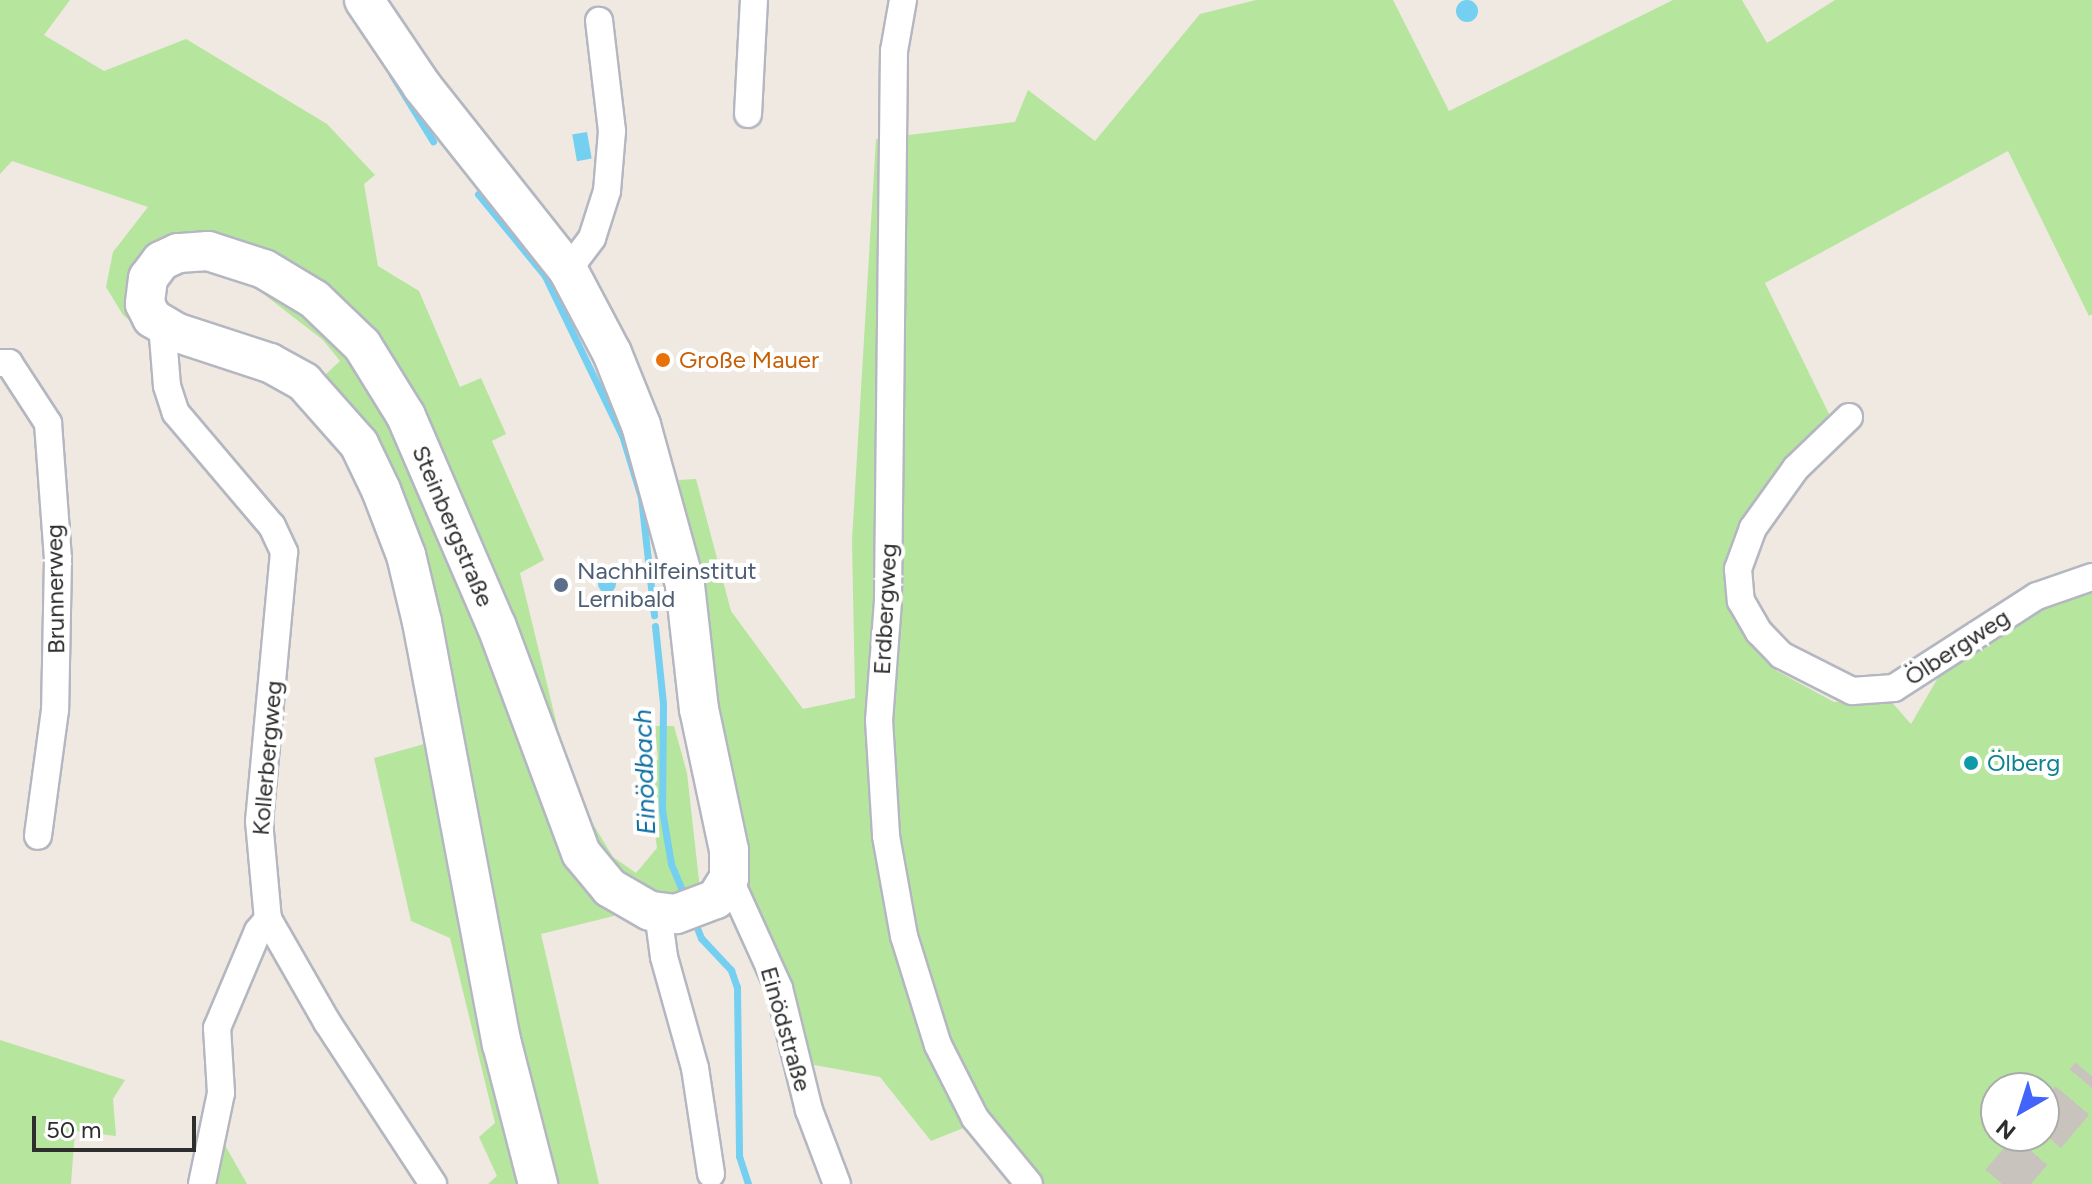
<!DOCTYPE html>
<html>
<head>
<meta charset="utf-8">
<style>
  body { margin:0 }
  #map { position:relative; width:2092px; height:1184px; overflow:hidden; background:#efe9e1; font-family:Figtree,sans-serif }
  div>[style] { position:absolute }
  .green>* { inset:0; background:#b6e59e }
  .water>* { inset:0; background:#75cff0; transform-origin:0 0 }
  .round { border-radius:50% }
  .stream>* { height:7px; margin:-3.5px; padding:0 3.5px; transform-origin:3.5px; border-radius:3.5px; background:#75cff0 }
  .highway-tunnel>* { height:44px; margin-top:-22px; transform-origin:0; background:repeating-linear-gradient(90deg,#c8c4bd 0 44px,transparent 0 66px) }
  .roads { filter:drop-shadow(2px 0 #b4b7c1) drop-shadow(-2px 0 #b4b7c1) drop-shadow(0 2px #b4b7c1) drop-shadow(0 -2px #b4b7c1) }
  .street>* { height:26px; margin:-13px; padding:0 13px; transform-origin:13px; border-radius:13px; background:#fff }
  .secondary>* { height:38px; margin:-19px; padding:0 19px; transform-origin:19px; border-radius:19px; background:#fff }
  .dots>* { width:22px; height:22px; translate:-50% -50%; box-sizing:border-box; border:4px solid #fff; border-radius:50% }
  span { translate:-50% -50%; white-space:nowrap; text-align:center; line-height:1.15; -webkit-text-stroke:8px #fff; paint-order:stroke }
  .food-label { font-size:24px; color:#c56008 }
  .left { translate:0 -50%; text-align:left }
  .street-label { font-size:24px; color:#2e2e2e }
  .service-label { font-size:24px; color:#4e5e75 }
  .culture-label { font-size:24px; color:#0d838f }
  .water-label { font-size:26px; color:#0d6fa3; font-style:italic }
  .north { position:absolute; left:1980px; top:1072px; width:80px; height:80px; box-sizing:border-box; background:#fff; border:2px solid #ababab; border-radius:50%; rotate:219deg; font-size:22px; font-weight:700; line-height:32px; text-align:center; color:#2e2e2e }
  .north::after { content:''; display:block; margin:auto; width:28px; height:36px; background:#4264fb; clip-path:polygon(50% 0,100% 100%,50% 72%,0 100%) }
  .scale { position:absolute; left:32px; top:1116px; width:164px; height:36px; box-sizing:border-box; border:4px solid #2e2e2e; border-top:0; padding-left:10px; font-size:24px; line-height:28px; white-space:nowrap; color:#2e2e2e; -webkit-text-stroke:6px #fff; paint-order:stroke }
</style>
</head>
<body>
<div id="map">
  <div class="green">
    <div style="clip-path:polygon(0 0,70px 0,44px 35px,104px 71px,186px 39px,327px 124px,375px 175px,364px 184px,378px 266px,419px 291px,460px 387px,481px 378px,506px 434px,492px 441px,544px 560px,520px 573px,573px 791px,613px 857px,636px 873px,657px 848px,647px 772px,658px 759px,655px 726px,674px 726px,687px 773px,700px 889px,666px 899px,607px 867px,357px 325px,170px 241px,149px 335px,123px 315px,106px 287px,113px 252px,148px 207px,12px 161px,0 174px)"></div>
    <div style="clip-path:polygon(evenodd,1256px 0,1393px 0,1449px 111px,1673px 0,1742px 0,1767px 43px,1835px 0,2092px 0,2092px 314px,2089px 316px,2008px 151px,1765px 283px,1831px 418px,1726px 565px,1745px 633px,1777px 671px,1834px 702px,1888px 698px,1911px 724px,1942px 671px,2020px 614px,2092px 593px,2092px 1184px,1043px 1184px,986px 1119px,931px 1141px,880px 1077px,814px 1065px,786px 978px,747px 883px,709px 705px,679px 480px,696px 479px,731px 611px,803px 709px,855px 698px,852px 540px,876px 139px,1015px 122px,1028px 90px,1095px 141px,1200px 14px,1256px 0,1996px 1088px,2044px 1088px,2044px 1136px,1996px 1136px,1996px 1088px)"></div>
    <div style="clip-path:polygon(240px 276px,312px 314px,372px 383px,615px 908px,614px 916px,541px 934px,599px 1184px,554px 1184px,526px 1087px,433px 611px,323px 377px,340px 361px,323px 340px)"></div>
    <div style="clip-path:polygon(435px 741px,528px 1184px,488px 1184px,497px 1176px,479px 1137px,495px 1123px,450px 938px,411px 921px,374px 758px)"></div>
    <div style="clip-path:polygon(0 1040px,125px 1080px,113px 1099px,116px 1136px,75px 1131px,71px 1184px,0 1184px)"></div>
    <div style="clip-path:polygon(222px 1140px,247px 1184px,212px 1184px)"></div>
  </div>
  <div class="water">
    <div class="round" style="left:1456px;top:0;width:22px;height:22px"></div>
    <div style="left:587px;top:132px;width:27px;height:15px;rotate:80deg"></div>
    <div class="round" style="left:598px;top:575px;width:18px;height:18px"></div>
  </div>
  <div class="stream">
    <div style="left:392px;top:75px;width:78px;rotate:58.2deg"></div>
    <div style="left:478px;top:194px;width:106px;rotate:50.7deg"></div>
    <div style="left:545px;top:276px;width:177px;rotate:64.2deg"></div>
    <div style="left:622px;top:435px;width:65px;rotate:73deg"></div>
    <div style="left:641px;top:497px;width:119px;rotate:83.7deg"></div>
    <div style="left:655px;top:626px;width:78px;rotate:84.1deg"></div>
    <div style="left:663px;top:704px;width:106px;rotate:90.5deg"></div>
    <div style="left:662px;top:810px;width:55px;rotate:80.5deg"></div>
    <div style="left:671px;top:864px;width:38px;rotate:67deg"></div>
    <div style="left:693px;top:918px;width:22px;rotate:68deg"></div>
    <div style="left:701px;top:938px;width:44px;rotate:46.8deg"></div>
    <div style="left:731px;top:970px;width:18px;rotate:71deg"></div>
    <div style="left:737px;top:987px;width:169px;rotate:89.3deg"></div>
    <div style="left:739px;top:1156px;width:29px;rotate:72deg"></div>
  </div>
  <div class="highway-tunnel">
    <div style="left:2044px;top:1134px;width:75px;rotate:-49.9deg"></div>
    <div style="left:2002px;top:1184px;width:63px;rotate:-49.5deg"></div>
  </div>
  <div class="roads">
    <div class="street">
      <div style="left:903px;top:0;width:52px;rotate:100deg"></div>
      <div style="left:894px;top:51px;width:550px;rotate:90.63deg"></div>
      <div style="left:888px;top:601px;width:119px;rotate:94.3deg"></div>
      <div style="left:879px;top:720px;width:116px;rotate:86.5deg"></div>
      <div style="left:886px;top:836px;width:102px;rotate:79.8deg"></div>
      <div style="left:904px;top:936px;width:114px;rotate:72.7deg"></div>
      <div style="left:938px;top:1045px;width:82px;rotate:63.1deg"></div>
      <div style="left:975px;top:1118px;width:85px;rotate:50.7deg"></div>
      <div style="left:748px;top:114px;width:114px;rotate:-87deg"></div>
      <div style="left:568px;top:270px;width:40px;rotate:-53deg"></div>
      <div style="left:592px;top:238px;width:49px;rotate:-72.3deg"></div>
      <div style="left:607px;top:191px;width:60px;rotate:-85.2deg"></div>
      <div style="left:612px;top:131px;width:111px;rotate:-96.7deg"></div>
      <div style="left:162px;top:324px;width:62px;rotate:85.4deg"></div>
      <div style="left:167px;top:386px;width:28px;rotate:72deg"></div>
      <div style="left:176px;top:413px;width:148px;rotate:49.7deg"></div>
      <div style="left:272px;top:526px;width:29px;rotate:65deg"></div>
      <div style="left:284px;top:552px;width:270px;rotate:95.3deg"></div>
      <div style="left:259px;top:821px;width:98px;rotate:84.8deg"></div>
      <div style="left:268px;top:919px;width:119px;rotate:60.2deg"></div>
      <div style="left:327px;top:1022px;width:194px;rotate:56.8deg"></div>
      <div style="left:0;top:363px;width:9px"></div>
      <div style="left:9px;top:363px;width:72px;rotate:57deg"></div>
      <div style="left:48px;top:423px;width:136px;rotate:85.8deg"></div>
      <div style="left:58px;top:559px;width:151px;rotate:91.1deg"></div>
      <div style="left:55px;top:710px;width:127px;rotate:97.7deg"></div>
      <div style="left:1849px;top:417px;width:74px;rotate:136.1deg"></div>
      <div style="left:1796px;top:468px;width:74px;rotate:125.6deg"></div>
      <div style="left:1753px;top:528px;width:44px;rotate:110.1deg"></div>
      <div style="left:1738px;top:569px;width:32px;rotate:85deg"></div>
      <div style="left:1741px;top:601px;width:36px;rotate:60deg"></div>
      <div style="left:1759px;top:632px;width:32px;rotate:46deg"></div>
      <div style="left:1781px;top:655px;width:80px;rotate:26.9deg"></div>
      <div style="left:1852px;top:691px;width:42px;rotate:-4.1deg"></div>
      <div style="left:1894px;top:688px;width:170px;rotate:-32.8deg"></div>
      <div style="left:2037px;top:596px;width:58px;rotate:-19.1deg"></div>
      <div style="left:729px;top:878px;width:121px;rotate:65.6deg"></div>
      <div style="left:779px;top:988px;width:126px;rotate:76.2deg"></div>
      <div style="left:809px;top:1110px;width:79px;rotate:69.3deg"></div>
      <div style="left:658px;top:912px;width:45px;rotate:82.4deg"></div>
      <div style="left:664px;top:957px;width:115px;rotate:74.4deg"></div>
      <div style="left:695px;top:1068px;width:107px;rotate:81.4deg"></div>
      <div style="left:202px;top:1184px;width:93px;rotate:-78.2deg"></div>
      <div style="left:221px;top:1093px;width:65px;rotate:-93.5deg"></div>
      <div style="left:217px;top:1028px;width:105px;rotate:-67.1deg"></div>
      <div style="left:258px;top:931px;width:16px;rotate:-50deg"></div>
    </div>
    <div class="secondary">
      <div style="left:364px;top:0;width:104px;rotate:56deg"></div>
      <div style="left:422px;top:86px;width:235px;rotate:51.6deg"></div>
      <div style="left:568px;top:270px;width:94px;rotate:62.1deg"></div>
      <div style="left:612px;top:353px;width:78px;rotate:68.1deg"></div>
      <div style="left:641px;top:425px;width:166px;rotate:74.6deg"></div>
      <div style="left:685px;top:585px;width:125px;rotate:83.6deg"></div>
      <div style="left:699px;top:709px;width:144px;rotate:78deg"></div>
      <div style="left:729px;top:850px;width:28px;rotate:90deg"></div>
      <div style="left:729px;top:878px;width:25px;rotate:122deg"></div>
      <div style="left:716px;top:899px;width:43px;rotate:159.4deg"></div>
      <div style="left:676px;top:914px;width:26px;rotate:-173deg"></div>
      <div style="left:650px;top:911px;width:46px;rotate:-150.1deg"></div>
      <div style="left:610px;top:888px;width:45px;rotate:-129.6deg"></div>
      <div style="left:581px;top:853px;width:243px;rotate:-110.4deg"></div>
      <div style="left:496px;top:625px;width:228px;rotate:-113.3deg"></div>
      <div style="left:406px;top:416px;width:84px;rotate:-121.8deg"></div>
      <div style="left:362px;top:345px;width:66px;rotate:-136.2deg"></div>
      <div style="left:314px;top:299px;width:58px;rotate:-149deg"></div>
      <div style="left:264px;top:269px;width:59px;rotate:-162.2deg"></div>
      <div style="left:208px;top:251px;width:30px;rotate:176deg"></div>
      <div style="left:178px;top:253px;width:19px;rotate:155deg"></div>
      <div style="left:161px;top:261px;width:21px;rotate:127deg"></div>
      <div style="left:148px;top:278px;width:26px;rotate:97deg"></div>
      <div style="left:145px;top:304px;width:16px;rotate:63deg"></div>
      <div style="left:152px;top:318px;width:27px;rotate:31deg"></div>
      <div style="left:175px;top:332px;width:100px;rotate:18.1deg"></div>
      <div style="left:270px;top:363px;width:39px;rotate:29deg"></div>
      <div style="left:304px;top:382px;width:83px;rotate:48.4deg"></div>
      <div style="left:359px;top:444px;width:51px;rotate:64.4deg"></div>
      <div style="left:381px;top:490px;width:70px;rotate:69deg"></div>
      <div style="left:406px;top:555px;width:69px;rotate:76.6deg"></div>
      <div style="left:422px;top:622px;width:430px;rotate:79.3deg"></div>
      <div style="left:502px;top:1044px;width:145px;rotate:75.6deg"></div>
    </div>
  </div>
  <div class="dots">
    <div style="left:663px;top:360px;background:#e8710a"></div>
    <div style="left:561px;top:585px;background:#5c6f8a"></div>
    <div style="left:1971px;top:763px;background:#0f9aa8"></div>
  </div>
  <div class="food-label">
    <span class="left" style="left:679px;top:360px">Große Mauer</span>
  </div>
  <div class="street-label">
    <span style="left:453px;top:526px;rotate:67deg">Steinbergstraße</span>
    <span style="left:55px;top:589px;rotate:-91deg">Brunnerweg</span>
    <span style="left:885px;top:609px;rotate:-87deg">Erdbergweg</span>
    <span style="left:1957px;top:647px;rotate:-33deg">Ölbergweg</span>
    <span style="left:267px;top:758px;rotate:-85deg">Kollerbergweg</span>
    <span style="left:786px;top:1029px;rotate:74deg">Einödstraße</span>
  </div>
  <div class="service-label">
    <span class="left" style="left:577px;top:585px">Nachhilfeinstitut<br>Lernibald</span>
  </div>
  <div class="culture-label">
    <span class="left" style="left:1987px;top:763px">Ölberg</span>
  </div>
  <div class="water-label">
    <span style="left:645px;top:772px;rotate:-92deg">Einödbach</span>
  </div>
  <div class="north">N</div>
  <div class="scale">50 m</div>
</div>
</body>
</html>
